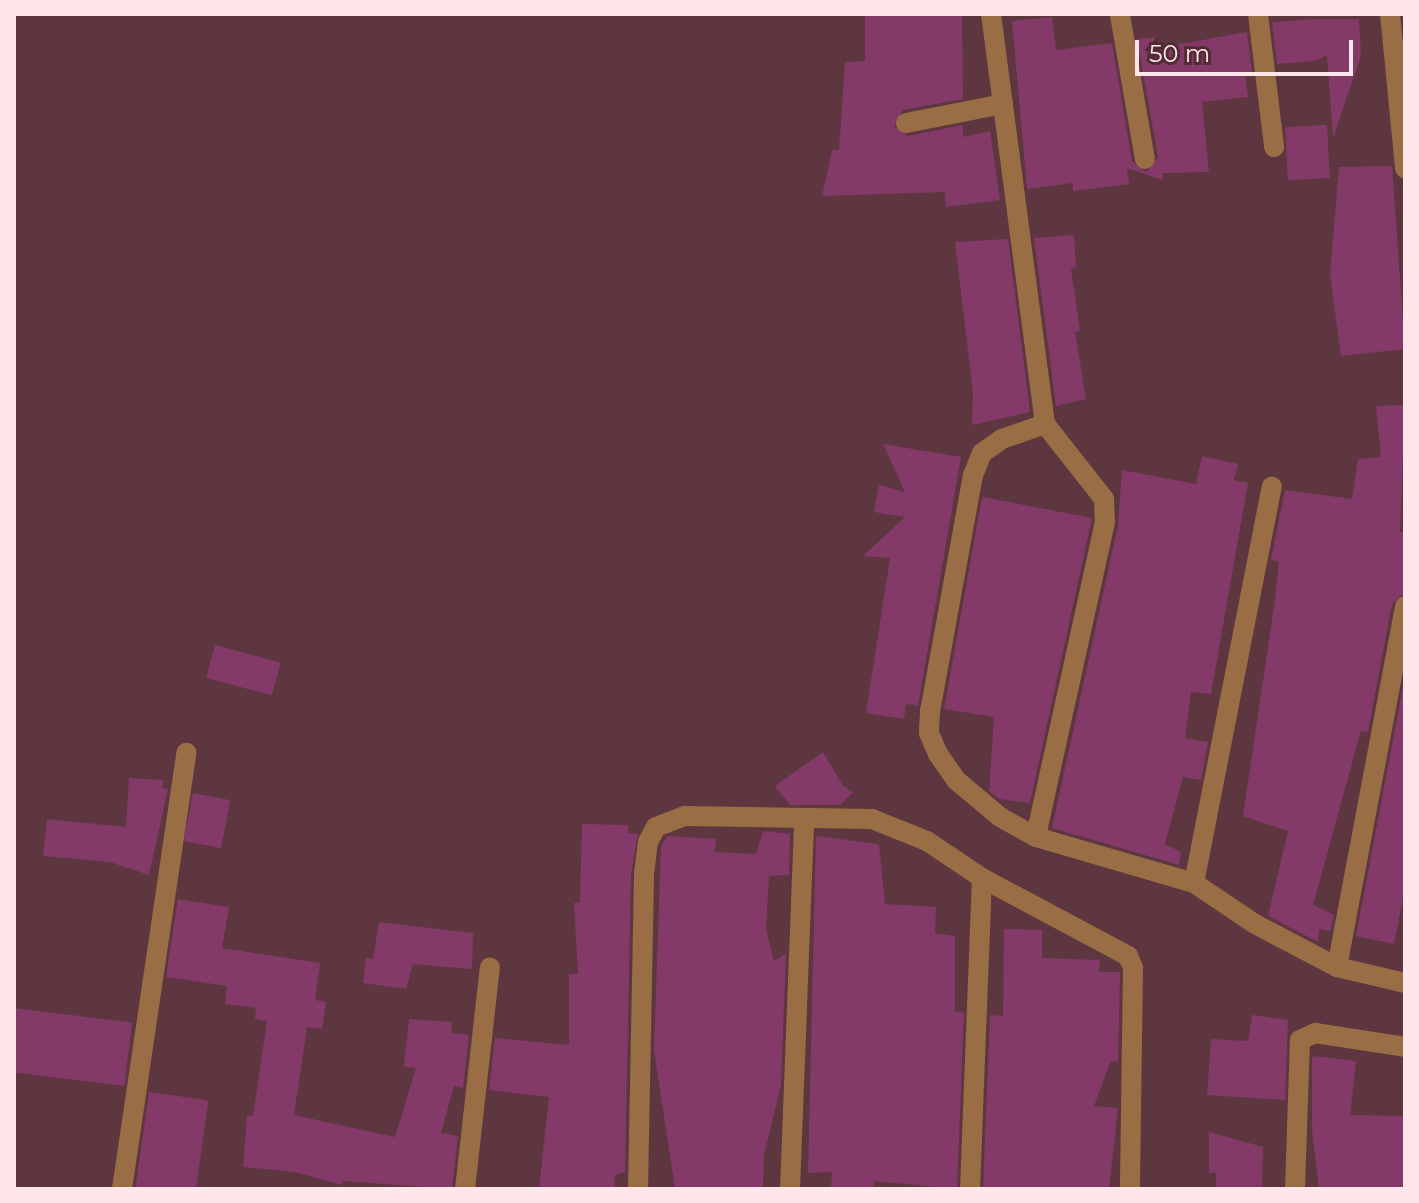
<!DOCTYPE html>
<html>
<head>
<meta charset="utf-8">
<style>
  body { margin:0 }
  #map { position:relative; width:1419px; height:1203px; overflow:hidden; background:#5d3640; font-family:Montserrat,sans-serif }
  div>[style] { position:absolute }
  .building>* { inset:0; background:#833a68; transform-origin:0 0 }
  .minor>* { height:20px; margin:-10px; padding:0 10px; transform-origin:10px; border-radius:10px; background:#996e44 }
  span { translate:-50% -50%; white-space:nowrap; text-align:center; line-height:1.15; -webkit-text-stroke:6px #512c35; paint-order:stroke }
  .frame { position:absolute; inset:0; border:16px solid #ffe6eb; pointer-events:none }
  .scale { position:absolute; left:1135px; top:40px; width:218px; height:36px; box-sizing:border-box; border:4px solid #ffe6eb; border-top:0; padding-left:10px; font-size:24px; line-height:28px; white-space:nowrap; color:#ffe6eb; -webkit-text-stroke:6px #512c35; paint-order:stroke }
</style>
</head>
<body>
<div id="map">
  <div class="building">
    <div style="clip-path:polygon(865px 14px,962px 14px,963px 99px,903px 110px,894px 126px,908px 136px,963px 125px,963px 137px,990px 131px,1000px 200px,946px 207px,945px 192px,822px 196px,832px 150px,839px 150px,845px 62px,865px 61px)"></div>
    <div style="clip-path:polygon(1052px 17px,1056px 50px,1112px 43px,1132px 161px,1146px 172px,1158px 157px,1137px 39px,1156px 37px,1153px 49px,1247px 32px,1252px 72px,1245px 75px,1248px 97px,1202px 102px,1209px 172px,1163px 173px,1163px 180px,1127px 168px,1129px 184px,1073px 191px,1073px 183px,1027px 189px,1012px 21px)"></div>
    <div style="clip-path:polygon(1314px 19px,1359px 19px,1361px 56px,1333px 138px,1327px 55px,1315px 61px,1277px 64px,1272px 22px)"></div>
    <div style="left:1327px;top:125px;width:53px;height:42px;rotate:87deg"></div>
    <div style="clip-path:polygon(1392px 166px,1405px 349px,1341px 356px,1330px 274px,1339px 167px)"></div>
    <div style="clip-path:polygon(1074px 235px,1076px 267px,1071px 268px,1080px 331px,1075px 332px,1086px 399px,1056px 406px,1034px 238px)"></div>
    <div style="clip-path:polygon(1008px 239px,1030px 412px,972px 425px,973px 393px,955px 242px)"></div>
    <div style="clip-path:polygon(1405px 405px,1400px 532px,1405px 532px,1405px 593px,1392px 604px,1368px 732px,1361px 731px,1313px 905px,1334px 915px,1330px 931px,1319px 929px,1318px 942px,1268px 916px,1288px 831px,1243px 816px,1274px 607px,1279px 562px,1271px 560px,1285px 490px,1352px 499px,1358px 459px,1381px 457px,1376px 406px)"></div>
    <div style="clip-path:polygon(883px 444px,961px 457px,918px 706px,906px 704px,904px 719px,866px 713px,890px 558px,863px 556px,905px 517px,874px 512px,879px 485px,905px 492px)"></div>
    <div style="clip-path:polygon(1202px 456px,1238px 464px,1234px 480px,1248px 483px,1211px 694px,1191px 692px,1185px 738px,1208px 742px,1201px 780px,1183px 777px,1165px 844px,1181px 852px,1179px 865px,1052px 828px,1118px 525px,1122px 470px,1196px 484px)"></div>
    <div style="clip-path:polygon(982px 497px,1092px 518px,1030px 803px,999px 799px,989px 791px,994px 717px,944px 709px)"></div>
    <div style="left:215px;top:645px;width:68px;height:34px;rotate:15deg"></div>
    <div style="clip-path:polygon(1405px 676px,1405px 889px,1394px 944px,1356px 936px)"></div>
    <div style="clip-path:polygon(823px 752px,843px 786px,853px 792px,840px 805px,790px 805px,775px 786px)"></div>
    <div style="clip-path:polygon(129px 778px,163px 780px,162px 788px,168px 789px,149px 875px,110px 862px,43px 856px,47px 819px,126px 827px)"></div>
    <div style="left:193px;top:793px;width:38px;height:49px;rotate:11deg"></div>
    <div style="clip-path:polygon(582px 824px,628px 825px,628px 833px,638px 834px,631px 874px,625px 1172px,615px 1175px,614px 1189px,539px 1189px,549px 1097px,489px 1090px,495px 1038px,569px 1045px,569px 974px,578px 974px,574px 903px,580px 902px)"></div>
    <div style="clip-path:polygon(763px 831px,790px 834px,789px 875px,769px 876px,766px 929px,774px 961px,786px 954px,781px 1085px,764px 1155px,763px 1189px,675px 1189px,654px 1050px,661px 846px,668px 836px,716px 839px,715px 852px,756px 854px)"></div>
    <div style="clip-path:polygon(816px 836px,879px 844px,885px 904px,936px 907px,935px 933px,955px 936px,955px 1011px,964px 1013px,957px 1189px,874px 1181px,874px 1189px,831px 1189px,832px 1172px,808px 1173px)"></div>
    <div style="clip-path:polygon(178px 899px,229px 907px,222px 948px,320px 963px,315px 1000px,326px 1002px,322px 1029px,307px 1027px,294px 1115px,395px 1137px,416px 1068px,404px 1067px,409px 1019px,452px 1022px,451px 1033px,469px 1035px,463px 1088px,454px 1086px,441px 1133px,458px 1136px,452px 1189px,343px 1181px,342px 1185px,295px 1172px,243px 1167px,247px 1115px,253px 1116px,267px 1021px,255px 1019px,256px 1008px,225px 1004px,227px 986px,166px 977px)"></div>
    <div style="clip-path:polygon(379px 922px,473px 933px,472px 969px,413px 964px,406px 989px,363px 983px,366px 958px,373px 959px)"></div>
    <div style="clip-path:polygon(1004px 929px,1042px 930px,1042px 958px,1100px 960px,1099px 972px,1120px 972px,1118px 1062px,1111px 1061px,1094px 1106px,1118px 1108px,1109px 1189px,983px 1189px,990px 1015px,1003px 1016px)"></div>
    <div style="left:14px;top:1008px;width:119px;height:64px;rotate:7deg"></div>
    <div style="clip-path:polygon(1252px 1015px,1288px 1020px,1285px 1100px,1207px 1095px,1211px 1039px,1248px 1041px)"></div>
    <div style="clip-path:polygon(1312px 1056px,1356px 1061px,1350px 1115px,1405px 1116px,1405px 1189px,1319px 1189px,1312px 1130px)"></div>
    <div style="left:149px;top:1092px;width:60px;height:98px;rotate:8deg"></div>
    <div style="clip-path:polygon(1209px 1132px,1263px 1147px,1262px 1189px,1216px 1189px,1216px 1173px,1209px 1173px)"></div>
  </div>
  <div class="minor">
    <div style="left:991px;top:14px;width:414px;rotate:82.5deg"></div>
    <div style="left:1045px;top:424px;width:95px;rotate:51.8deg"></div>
    <div style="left:1104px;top:499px;width:23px;rotate:88deg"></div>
    <div style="left:1105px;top:522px;width:322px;rotate:102.4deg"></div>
    <div style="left:1258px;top:14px;width:134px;rotate:83.1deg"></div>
    <div style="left:1390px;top:14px;width:155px;rotate:84.4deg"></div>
    <div style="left:1120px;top:15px;width:146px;rotate:80.2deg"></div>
    <div style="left:906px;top:123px;width:99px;rotate:-11.1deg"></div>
    <div style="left:1045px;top:424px;width:46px;rotate:160.8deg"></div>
    <div style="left:1002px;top:439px;width:24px;rotate:145deg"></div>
    <div style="left:982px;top:453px;width:24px;rotate:112deg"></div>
    <div style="left:973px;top:475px;width:240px;rotate:100.3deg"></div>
    <div style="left:930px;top:711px;width:22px;rotate:93deg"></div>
    <div style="left:929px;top:733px;width:23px;rotate:67deg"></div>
    <div style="left:938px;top:754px;width:32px;rotate:55deg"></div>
    <div style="left:956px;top:780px;width:57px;rotate:40.1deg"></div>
    <div style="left:1000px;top:817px;width:41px;rotate:29.1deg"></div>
    <div style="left:1036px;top:837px;width:165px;rotate:16.2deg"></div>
    <div style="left:1194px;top:883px;width:73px;rotate:33.9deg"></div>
    <div style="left:1255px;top:924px;width:93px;rotate:27.7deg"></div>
    <div style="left:1337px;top:967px;width:70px;rotate:13.2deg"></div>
    <div style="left:1194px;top:883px;width:404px;rotate:-78.9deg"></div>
    <div style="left:1337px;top:967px;width:367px;rotate:-79.3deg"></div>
    <div style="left:122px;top:1189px;width:441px;rotate:-81.6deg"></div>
    <div style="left:465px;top:1189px;width:223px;rotate:-83.6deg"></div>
    <div style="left:638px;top:1189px;width:315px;rotate:-88.9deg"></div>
    <div style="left:644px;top:874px;width:32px;rotate:-83deg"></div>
    <div style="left:648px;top:842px;width:17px;rotate:-62deg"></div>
    <div style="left:656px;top:827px;width:31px;rotate:-21deg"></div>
    <div style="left:685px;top:816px;width:187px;rotate:0.9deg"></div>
    <div style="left:872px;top:819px;width:59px;rotate:21.8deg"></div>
    <div style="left:927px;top:841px;width:66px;rotate:33.9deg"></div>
    <div style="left:982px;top:878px;width:166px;rotate:28.1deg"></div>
    <div style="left:1128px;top:956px;width:13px;rotate:67deg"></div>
    <div style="left:1133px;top:968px;width:221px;rotate:90.8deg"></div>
    <div style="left:790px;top:1189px;width:371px;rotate:-87.8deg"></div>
    <div style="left:970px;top:1189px;width:311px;rotate:-87.8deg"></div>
    <div style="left:1295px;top:1189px;width:149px;rotate:-88.1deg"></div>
    <div style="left:1300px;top:1040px;width:17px;rotate:-25deg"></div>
    <div style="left:1315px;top:1033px;width:91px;rotate:8.8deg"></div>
  </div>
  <div class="frame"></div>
  <div class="scale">50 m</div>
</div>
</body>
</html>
